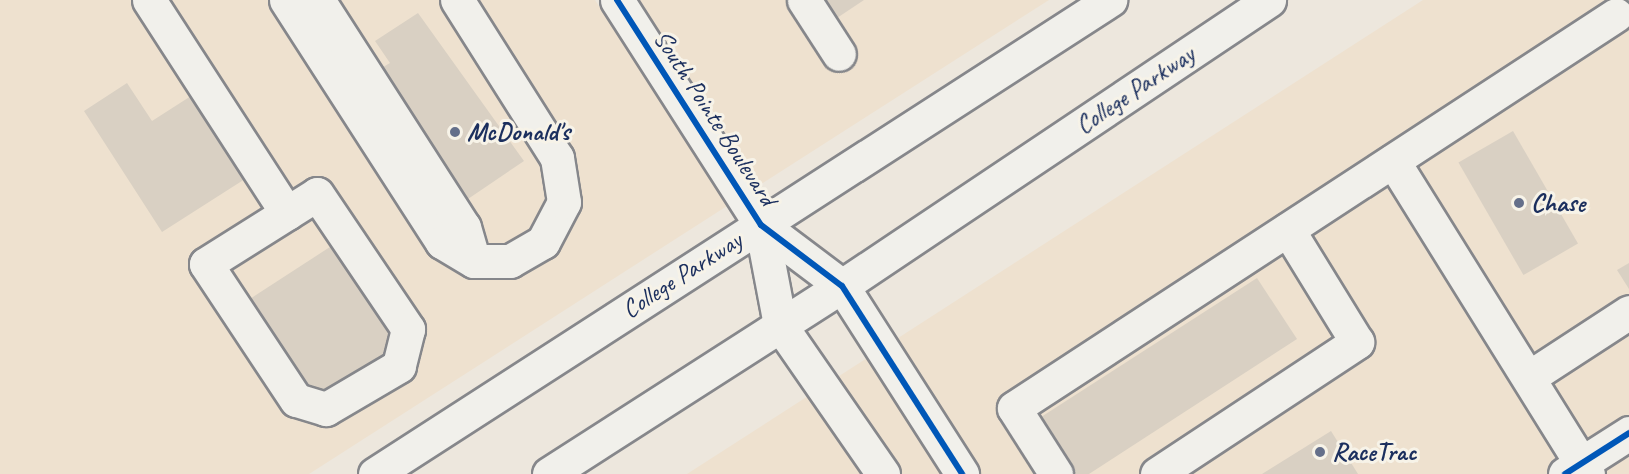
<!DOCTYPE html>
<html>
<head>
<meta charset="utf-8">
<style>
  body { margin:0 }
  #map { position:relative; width:1629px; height:474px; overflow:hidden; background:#ede7dd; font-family:Caveat,sans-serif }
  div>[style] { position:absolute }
  .built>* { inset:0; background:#eee1cf }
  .building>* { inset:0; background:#d9d0c3; transform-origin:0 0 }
  .roads { filter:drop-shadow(2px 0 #86878b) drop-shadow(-2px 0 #86878b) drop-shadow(0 2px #86878b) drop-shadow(0 -2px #86878b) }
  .minor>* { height:33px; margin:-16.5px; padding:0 16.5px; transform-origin:16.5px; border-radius:16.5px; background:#f1f0eb }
  .major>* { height:33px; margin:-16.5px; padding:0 16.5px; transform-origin:16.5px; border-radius:16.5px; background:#f1f0eb }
  .cycleway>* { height:6px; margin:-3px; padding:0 3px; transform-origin:3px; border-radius:3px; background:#0057b8 }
  .dots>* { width:16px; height:16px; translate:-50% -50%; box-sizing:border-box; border:3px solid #f7f3e8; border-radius:50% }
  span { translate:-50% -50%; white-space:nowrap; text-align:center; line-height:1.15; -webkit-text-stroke:6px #f7f3e8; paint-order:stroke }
  .street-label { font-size:26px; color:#1b2f5e }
  .poi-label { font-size:26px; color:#1b2f5e; font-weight:700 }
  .left { translate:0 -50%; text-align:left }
</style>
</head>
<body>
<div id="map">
  <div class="built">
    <div style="clip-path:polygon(0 0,595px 0,727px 206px,309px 474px,0 474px)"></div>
    <div style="clip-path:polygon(639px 0,1049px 0,758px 186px)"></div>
    <div style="clip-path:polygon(1423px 0,1629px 0,1629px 474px,687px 474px)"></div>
  </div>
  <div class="building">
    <div style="clip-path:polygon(821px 0,864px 0,834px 20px)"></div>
    <div style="clip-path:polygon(418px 13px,524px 161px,465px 201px,378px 70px,390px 63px,375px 41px)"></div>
    <div style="clip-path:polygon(127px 83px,152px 121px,191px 96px,245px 179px,162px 232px,84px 111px)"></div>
    <div style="left:1513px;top:131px;width:130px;height:63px;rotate:60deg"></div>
    <div style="left:333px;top:245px;width:122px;height:100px;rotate:57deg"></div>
    <div style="clip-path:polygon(1629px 263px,1629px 289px,1617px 270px)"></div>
    <div style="clip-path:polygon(1257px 278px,1297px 339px,1089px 474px,1074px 474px,1038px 419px)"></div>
    <div style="clip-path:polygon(1331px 431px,1358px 474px,1262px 474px)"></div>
  </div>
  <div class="roads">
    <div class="minor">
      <div style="left:149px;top:0;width:254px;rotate:57.1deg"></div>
      <div style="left:286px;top:0;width:288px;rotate:57.2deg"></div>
      <div style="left:442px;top:242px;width:37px;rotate:31deg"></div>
      <div style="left:474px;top:261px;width:36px"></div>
      <div style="left:510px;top:261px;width:38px;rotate:-30deg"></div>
      <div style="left:543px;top:242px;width:45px;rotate:-62.3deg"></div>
      <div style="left:564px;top:202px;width:45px;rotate:-99deg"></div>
      <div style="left:557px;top:158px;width:187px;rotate:-122.3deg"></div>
      <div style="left:318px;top:0;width:270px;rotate:57.3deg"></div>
      <div style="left:464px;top:227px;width:35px;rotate:74deg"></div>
      <div style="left:617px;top:0;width:267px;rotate:57.4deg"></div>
      <div style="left:761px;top:225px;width:101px;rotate:37deg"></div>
      <div style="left:842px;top:286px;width:223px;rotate:57.4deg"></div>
      <div style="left:804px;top:0;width:64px;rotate:57.1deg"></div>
      <div style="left:1393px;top:161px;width:369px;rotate:58.1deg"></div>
      <div style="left:317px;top:194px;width:163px;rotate:56deg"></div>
      <div style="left:408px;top:329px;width:38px;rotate:104deg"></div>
      <div style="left:399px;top:366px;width:85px;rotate:149.5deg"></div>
      <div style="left:326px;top:409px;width:31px;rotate:-163deg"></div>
      <div style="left:296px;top:400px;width:163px;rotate:-123.5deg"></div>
      <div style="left:206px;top:264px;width:131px;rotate:-32.2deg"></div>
      <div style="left:761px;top:225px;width:102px;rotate:79.2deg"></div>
      <div style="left:780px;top:325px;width:181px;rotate:55.3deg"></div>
      <div style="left:1531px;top:376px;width:117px;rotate:-33.1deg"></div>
      <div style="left:1056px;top:474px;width:78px;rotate:-122.5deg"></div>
      <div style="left:1014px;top:408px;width:719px;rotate:-33.14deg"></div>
      <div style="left:1157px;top:474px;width:240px;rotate:-33.4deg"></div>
      <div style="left:1357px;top:342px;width:132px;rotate:-121.6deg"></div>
      <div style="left:1565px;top:474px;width:76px;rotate:-32.6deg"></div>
    </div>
    <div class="major">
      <div style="left:375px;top:474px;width:875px;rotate:-32.82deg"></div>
      <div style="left:549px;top:474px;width:348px;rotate:-32.7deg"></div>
      <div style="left:842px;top:286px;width:514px;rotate:-33.81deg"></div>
    </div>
  </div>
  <div class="cycleway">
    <div style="left:617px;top:0;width:267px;rotate:57.4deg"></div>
    <div style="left:761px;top:225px;width:101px;rotate:37deg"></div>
    <div style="left:842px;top:286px;width:223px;rotate:57.4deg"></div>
    <div style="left:1565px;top:474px;width:76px;rotate:-32.6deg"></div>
  </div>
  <div class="dots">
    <div style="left:455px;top:132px;background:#646f8a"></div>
    <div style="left:1519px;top:203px;background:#646f8a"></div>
    <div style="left:1320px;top:452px;background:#646f8a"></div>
  </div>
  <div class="street-label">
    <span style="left:1135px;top:90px;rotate:-34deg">College Parkway</span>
    <span style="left:715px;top:118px;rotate:57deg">South Pointe Boulevard</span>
    <span style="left:682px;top:275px;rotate:-33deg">College Parkway</span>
  </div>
  <div class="poi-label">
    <span class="left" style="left:467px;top:132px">McDonald's</span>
    <span class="left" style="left:1531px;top:203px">Chase</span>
    <span class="left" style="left:1332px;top:452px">RaceTrac</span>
  </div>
</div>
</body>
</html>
